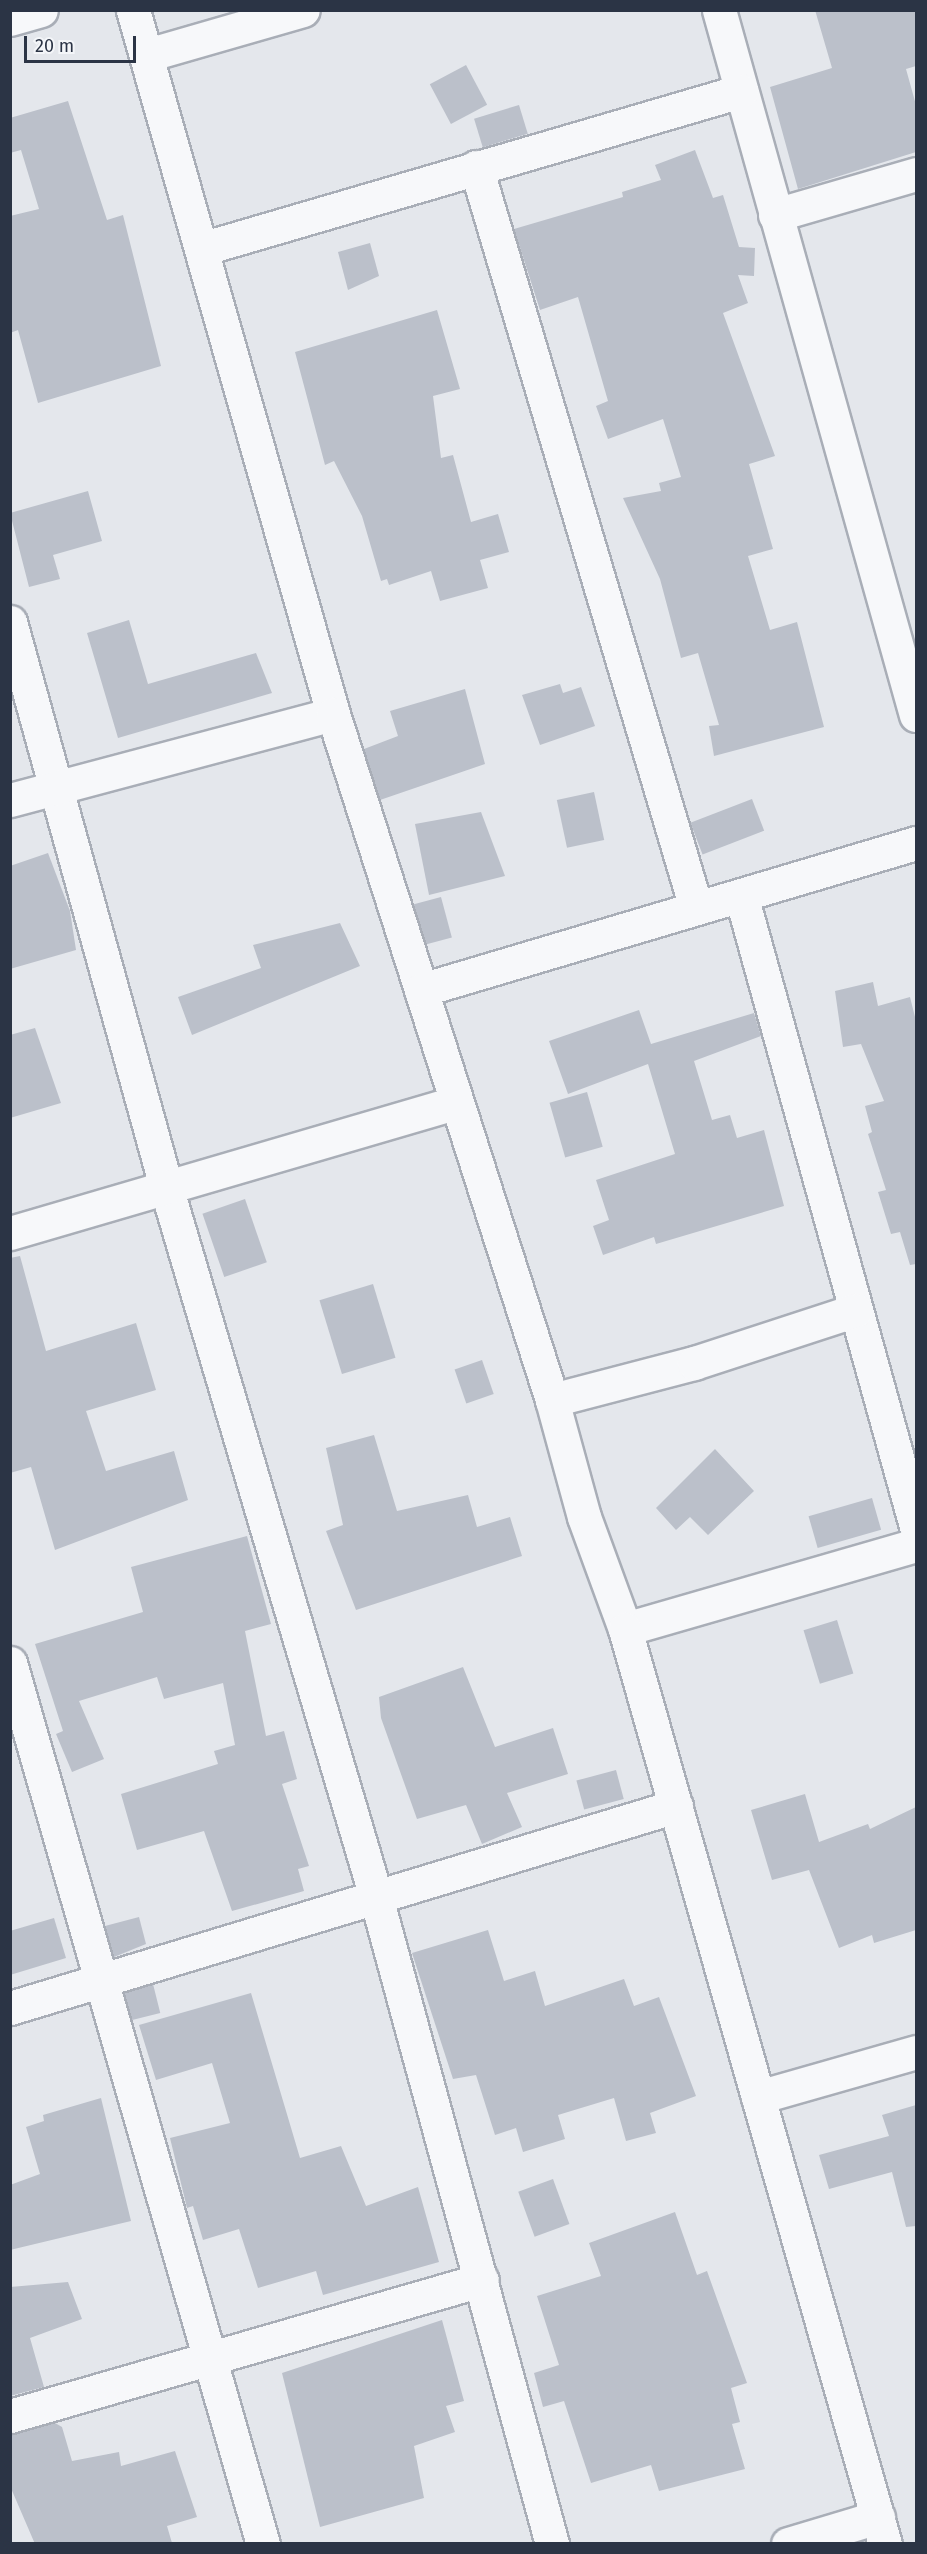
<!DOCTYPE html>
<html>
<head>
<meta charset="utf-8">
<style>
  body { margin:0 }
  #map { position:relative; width:927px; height:2554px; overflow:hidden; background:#e4e7ec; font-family:"Fira Sans",sans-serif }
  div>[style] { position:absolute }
  .building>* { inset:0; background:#bbc0ca; transform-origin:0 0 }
  .roads { filter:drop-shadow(2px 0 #a9aeb7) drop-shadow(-2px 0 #a9aeb7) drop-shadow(0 2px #a9aeb7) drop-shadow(0 -2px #a9aeb7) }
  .minor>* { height:33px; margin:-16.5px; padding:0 16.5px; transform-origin:16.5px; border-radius:16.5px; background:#f7f8fa }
  .tertiary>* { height:33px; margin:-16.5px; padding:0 16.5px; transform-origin:16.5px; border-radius:16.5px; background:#f7f8fa }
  span { translate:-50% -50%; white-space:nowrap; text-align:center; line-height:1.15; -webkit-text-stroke:6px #f4f6f9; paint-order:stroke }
  .frame { position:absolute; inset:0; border:12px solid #2b3445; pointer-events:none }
  .scale { position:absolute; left:24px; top:36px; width:112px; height:27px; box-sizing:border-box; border:3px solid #2b3445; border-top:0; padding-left:8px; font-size:18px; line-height:21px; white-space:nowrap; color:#2b3445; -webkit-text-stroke:4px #f4f6f9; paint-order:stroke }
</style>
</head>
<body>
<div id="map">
  <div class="building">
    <div style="clip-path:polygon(815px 10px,916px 10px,916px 66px,906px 69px,916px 105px,916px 152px,798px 189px,770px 87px,832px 68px)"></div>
    <div style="left:466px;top:65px;width:45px;height:41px;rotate:62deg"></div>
    <div style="clip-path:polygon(68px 101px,107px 220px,123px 215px,161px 366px,38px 403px,18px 330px,10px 333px,10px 216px,39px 209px,21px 150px,10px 153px,10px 118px)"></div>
    <div style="left:519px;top:105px;width:30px;height:47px;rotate:73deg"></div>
    <div style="clip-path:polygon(695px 150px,713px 198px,723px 195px,739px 247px,755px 248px,754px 276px,738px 275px,748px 303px,723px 313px,775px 456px,749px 464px,773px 549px,748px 556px,770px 630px,797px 622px,824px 727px,714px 756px,709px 726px,719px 725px,698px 653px,681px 658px,660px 579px,623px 498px,661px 491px,659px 483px,681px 477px,663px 419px,608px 439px,596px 406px,608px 401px,578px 297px,540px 310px,514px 229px,623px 197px,622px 192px,661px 180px,655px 165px)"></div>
    <div style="clip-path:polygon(370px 243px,379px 276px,348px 290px,338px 252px)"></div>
    <div style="clip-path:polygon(437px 310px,460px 389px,433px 396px,441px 458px,453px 455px,471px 522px,498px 514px,509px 552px,480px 560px,488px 588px,440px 601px,431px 571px,389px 585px,387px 579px,381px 581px,362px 516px,334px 461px,325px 465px,295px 352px)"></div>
    <div style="clip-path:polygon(88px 491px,102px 541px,53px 555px,60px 579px,29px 587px,10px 513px)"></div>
    <div style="clip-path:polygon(129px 620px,148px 684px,256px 653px,272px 693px,118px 738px,87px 633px)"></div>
    <div style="clip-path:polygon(560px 684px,563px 693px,581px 687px,595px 726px,540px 745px,522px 695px)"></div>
    <div style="clip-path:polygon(465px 689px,485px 764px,380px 800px,364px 749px,398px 736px,390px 711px)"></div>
    <div style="left:594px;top:792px;width:49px;height:38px;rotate:78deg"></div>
    <div style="left:752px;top:799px;width:34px;height:66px;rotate:69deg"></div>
    <div style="clip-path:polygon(481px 812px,505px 876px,429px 895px,415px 824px)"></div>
    <div style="clip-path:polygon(48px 853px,70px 911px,76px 950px,10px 969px,10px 866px)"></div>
    <div style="left:441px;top:897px;width:42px;height:29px;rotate:75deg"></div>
    <div style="clip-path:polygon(340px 923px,360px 966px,192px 1035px,178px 997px,261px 968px,253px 945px)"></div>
    <div style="clip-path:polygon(873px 982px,878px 1006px,910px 997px,916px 1021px,916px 1264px,910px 1265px,900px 1232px,891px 1234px,878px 1192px,886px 1190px,868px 1134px,872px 1132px,865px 1106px,884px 1101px,861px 1044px,843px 1047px,835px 991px)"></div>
    <div style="clip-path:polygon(639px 1010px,651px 1044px,754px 1013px,761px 1036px,694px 1061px,712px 1120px,730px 1115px,737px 1138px,764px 1130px,784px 1206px,656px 1244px,654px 1237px,603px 1255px,593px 1226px,609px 1220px,596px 1180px,675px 1154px,648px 1064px,568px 1094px,549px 1041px)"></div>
    <div style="clip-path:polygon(35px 1028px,61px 1103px,10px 1118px,10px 1035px)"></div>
    <div style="left:587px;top:1092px;width:57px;height:39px;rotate:74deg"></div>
    <div style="left:245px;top:1199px;width:67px;height:45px;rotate:71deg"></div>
    <div style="clip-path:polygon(20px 1256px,46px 1351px,136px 1323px,156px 1390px,86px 1411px,106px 1471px,174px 1451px,188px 1500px,55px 1550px,31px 1467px,10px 1473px,10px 1258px)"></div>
    <div style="left:373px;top:1284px;width:77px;height:56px;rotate:73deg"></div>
    <div style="left:482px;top:1360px;width:36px;height:29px;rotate:71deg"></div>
    <div style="clip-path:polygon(374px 1435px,397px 1511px,468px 1495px,477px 1527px,510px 1517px,522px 1556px,356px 1610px,326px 1531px,343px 1525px,326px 1448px)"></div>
    <div style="clip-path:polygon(715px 1449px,754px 1491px,708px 1535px,690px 1517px,676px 1530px,656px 1508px)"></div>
    <div style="left:872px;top:1498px;width:33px;height:66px;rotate:74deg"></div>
    <div style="clip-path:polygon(247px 1536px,271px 1624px,245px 1631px,266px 1736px,284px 1731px,297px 1779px,282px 1784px,309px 1866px,298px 1869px,304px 1891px,232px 1911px,204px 1831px,137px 1850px,121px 1794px,218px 1764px,214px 1751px,235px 1745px,223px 1683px,164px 1699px,157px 1677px,79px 1701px,104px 1759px,72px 1772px,56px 1734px,63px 1731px,35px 1644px,143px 1612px,131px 1567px)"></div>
    <div style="left:837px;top:1620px;width:56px;height:35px;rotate:73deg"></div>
    <div style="clip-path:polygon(463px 1667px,495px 1747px,553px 1728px,568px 1774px,507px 1793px,522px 1827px,482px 1844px,466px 1805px,417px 1819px,381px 1718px,379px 1697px)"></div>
    <div style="left:616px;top:1770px;width:30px;height:41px;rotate:75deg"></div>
    <div style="clip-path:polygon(805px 1794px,819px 1842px,868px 1824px,870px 1829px,916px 1807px,916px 1930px,874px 1943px,872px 1935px,839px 1948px,809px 1870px,772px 1880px,751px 1810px)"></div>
    <div style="clip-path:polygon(139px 1917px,146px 1944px,114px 1957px,105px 1926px)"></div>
    <div style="clip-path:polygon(54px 1918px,66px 1958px,10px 1975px,10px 1931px)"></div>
    <div style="clip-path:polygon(488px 1930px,504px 1981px,535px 1971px,545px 2006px,624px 1979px,634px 2006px,659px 1997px,696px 2096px,650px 2113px,656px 2133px,626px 2141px,614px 2098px,558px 2115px,565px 2139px,523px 2152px,516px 2128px,495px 2135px,476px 2075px,453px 2079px,412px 1953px)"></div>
    <div style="left:153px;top:1984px;width:30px;height:30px;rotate:76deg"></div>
    <div style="clip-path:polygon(251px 1993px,300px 2158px,341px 2146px,366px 2206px,418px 2187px,439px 2262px,323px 2295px,316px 2271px,258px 2288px,239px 2229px,203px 2240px,193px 2206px,187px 2208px,170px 2138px,230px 2123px,212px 2063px,156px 2080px,139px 2025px)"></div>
    <div style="clip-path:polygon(101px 2098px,131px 2221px,10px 2250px,10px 2185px,40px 2174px,26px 2127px,44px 2121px,43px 2115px)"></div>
    <div style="clip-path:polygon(916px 2105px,916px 2226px,906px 2227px,892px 2172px,829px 2189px,819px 2155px,889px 2136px,882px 2115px)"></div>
    <div style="left:553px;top:2179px;width:48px;height:37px;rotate:70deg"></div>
    <div style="clip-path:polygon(675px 2212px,697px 2275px,707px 2271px,747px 2383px,731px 2388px,740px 2422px,732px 2424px,745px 2469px,659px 2491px,651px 2465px,591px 2483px,564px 2401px,543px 2407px,534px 2373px,559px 2365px,537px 2296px,601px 2276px,589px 2243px)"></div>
    <div style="clip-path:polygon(68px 2282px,82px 2319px,30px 2338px,44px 2387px,10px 2396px,10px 2287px)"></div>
    <div style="clip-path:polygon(442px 2320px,464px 2401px,446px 2406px,455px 2432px,414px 2446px,424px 2498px,320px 2527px,282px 2373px)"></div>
    <div style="clip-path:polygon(55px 2423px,62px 2427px,72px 2461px,119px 2452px,121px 2466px,175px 2451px,197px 2517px,167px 2526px,172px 2543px,35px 2544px,10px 2486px,10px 2434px)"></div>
  </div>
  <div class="roads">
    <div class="minor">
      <div style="left:719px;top:10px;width:732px;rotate:74.39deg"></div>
      <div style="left:10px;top:19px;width:32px;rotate:-16deg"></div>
      <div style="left:147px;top:55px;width:162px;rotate:-16.1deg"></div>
      <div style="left:476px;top:167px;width:773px;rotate:73.46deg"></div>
      <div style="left:775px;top:215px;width:147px;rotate:-16.2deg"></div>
      <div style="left:201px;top:249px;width:563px;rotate:-16.31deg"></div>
      <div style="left:10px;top:622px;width:589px;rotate:74.55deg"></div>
      <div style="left:167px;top:1190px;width:737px;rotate:73.53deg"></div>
      <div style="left:376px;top:1897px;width:671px;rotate:74.78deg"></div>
      <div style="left:10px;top:800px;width:334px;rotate:-14.9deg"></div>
      <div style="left:741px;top:895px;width:655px;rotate:74.5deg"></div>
      <div style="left:10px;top:1233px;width:463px;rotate:-16.3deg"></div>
      <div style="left:552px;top:1400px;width:147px;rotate:-14.6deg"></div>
      <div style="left:694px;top:1363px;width:170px;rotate:-18.1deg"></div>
      <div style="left:625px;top:1629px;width:303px;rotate:-16.1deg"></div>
      <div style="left:10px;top:1663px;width:917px;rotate:73.98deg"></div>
      <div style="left:10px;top:2008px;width:696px;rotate:-16.87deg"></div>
      <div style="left:758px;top:2097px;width:164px;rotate:-15.9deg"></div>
      <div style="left:10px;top:2416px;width:491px;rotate:-16.1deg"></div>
      <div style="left:788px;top:2544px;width:94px;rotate:-16.7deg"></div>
    </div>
    <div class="tertiary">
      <div style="left:133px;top:10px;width:732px;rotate:74.14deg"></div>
      <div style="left:333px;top:714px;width:720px;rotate:72.29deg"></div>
      <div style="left:552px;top:1400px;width:121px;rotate:74.7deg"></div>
      <div style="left:584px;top:1517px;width:119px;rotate:69.9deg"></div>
      <div style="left:625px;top:1629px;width:951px;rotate:74.14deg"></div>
      <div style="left:421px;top:990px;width:516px;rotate:-16.54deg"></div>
    </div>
  </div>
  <div class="frame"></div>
  <div class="scale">20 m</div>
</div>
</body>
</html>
